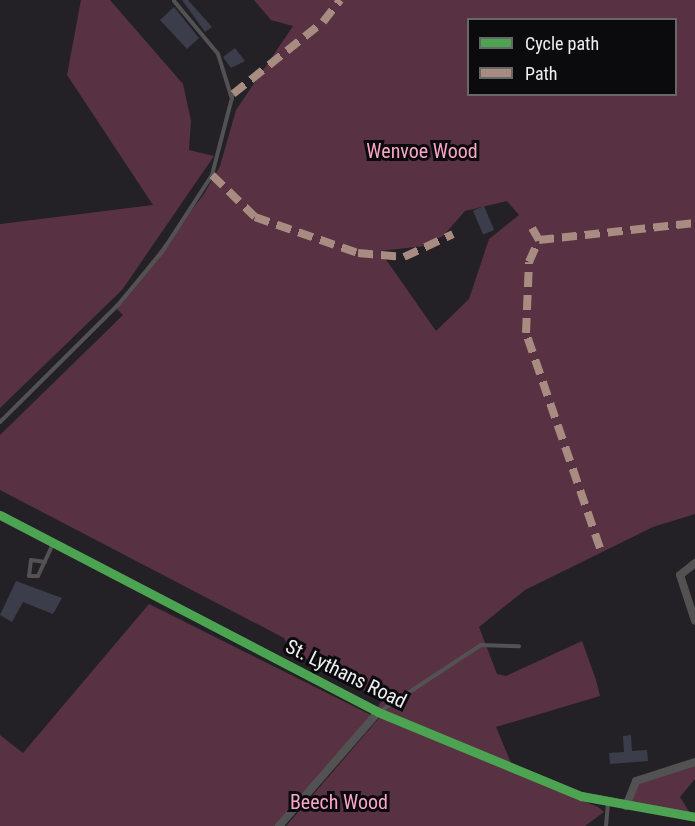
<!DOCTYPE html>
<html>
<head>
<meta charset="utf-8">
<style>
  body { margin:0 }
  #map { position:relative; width:695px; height:826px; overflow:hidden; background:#232126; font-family:"Roboto Condensed",sans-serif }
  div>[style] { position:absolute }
  .green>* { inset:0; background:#583142 }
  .building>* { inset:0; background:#3b3d4b; transform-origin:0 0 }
  .lane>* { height:4px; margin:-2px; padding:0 2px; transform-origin:2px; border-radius:2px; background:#535253 }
  .street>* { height:8px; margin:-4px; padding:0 4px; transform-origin:4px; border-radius:4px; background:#535253 }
  .quiet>* { height:8px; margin-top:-4px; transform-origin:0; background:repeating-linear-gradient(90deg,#a88b81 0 15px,transparent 0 23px) }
  .cycleway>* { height:9px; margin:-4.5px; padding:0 4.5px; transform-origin:4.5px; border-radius:4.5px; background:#4ca352 }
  span { translate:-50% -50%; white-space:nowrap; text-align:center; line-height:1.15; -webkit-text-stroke:6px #0b0a0d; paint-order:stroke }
  .park-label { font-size:20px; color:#fba5c7 }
  .street-label { font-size:20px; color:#f0eff4 }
  .legend { position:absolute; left:467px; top:18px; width:210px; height:78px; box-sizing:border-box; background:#0b0a0d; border:2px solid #676669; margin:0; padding:8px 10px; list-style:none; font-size:18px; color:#f0eff4 }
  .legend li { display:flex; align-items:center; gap:12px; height:30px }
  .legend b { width:30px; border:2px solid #676669 }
</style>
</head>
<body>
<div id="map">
  <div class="green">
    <div style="clip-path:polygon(81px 0,110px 0,183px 84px,191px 121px,189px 150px,214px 156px,122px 290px,0 408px,0 224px,153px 205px,67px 75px)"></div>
    <div style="clip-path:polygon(evenodd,254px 0,695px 0,695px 514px,653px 527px,525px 590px,479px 627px,497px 674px,506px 676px,582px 641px,596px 680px,600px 696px,496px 727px,511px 763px,377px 708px,382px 700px,290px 650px,284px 638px,0 490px,0 435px,123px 315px,115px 307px,204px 194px,220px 166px,236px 110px,293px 26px,271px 20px,254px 0,468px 20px,676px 20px,676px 94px,468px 94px,468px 20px,254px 0,507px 201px,519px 215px,489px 239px,469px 299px,436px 331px,380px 251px,424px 246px,443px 236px,465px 211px,507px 201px)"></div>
    <div style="clip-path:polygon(149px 604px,371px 715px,276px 826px,0 826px,0 735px,23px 753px)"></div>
    <div style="clip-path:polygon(380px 717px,598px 807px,604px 812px,585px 826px,286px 826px)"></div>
    <div style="clip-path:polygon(695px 764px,695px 779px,680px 797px,690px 813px,632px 803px,636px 784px)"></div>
  </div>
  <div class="building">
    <div style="clip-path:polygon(182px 0,188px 0,212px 27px,205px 32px)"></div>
    <div style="clip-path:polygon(174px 7px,199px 38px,187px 49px,160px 20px)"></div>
    <div style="clip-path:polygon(235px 48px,245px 61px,231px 68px,223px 57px)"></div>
    <div style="left:484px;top:206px;width:26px;height:12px;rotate:67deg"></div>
    <div style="clip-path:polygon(16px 581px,62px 598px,53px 614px,23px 602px,12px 622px,0 615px)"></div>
    <div style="clip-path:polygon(631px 735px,632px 751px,647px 750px,648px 761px,610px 764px,609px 753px,624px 752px,623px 736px)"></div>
  </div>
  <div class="lane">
    <div style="left:174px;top:1px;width:69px;rotate:50.3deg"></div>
    <div style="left:218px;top:54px;width:47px;rotate:72.7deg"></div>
    <div style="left:0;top:422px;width:165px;rotate:-44.8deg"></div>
    <div style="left:117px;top:306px;width:70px;rotate:-50.2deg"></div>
    <div style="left:162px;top:252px;width:92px;rotate:-57deg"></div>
    <div style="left:212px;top:175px;width:84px;rotate:-75.5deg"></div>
    <div style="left:45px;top:562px;width:14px;rotate:-172deg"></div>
    <div style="left:31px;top:560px;width:16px;rotate:97deg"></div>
    <div style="left:29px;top:576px;width:9px"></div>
    <div style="left:38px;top:576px;width:35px;rotate:-65deg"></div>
    <div style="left:379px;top:712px;width:122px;rotate:-33.3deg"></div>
    <div style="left:481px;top:645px;width:38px;rotate:2deg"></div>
    <div style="left:606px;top:826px;width:21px;rotate:-85deg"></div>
  </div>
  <div class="street">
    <div style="left:0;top:515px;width:426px;rotate:27.5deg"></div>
    <div style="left:378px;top:712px;width:220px;rotate:22.5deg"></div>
    <div style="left:581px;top:796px;width:116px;rotate:10.4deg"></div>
    <div style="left:695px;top:563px;width:19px;rotate:141deg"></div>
    <div style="left:680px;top:575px;width:48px;rotate:71.9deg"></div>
    <div style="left:626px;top:806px;width:27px;rotate:-68deg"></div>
    <div style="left:636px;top:781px;width:62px;rotate:-17.9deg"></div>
    <div style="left:279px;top:826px;width:151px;rotate:-49deg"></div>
  </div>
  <div class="quiet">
    <div style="left:233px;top:94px;width:115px;rotate:-38.7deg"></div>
    <div style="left:323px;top:22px;width:28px;rotate:-52deg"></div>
    <div style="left:212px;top:175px;width:60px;rotate:44.3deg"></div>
    <div style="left:255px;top:217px;width:109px;rotate:19.3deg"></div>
    <div style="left:358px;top:253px;width:46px;rotate:5deg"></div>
    <div style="left:404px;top:257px;width:54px;rotate:-25.1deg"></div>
    <div style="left:532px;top:228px;width:14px;rotate:60deg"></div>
    <div style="left:600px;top:548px;width:227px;rotate:-109deg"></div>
    <div style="left:526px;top:333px;width:71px;rotate:-87.6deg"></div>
    <div style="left:529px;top:262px;width:24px;rotate:-66deg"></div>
    <div style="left:539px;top:240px;width:157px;rotate:-6.2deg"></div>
  </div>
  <div class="cycleway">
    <div style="left:0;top:515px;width:426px;rotate:27.5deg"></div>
    <div style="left:378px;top:712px;width:220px;rotate:22.5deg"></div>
    <div style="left:581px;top:796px;width:116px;rotate:10.4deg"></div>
  </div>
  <div class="park-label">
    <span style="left:422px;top:151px">Wenvoe Wood</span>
    <span style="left:339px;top:802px">Beech Wood</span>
  </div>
  <div class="street-label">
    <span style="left:346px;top:674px;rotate:26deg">St. Lythans Road</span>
  </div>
  <ul class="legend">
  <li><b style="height:8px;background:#4ca352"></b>Cycle path</li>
  <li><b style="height:8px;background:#a88b81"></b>Path</li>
  </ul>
</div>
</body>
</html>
